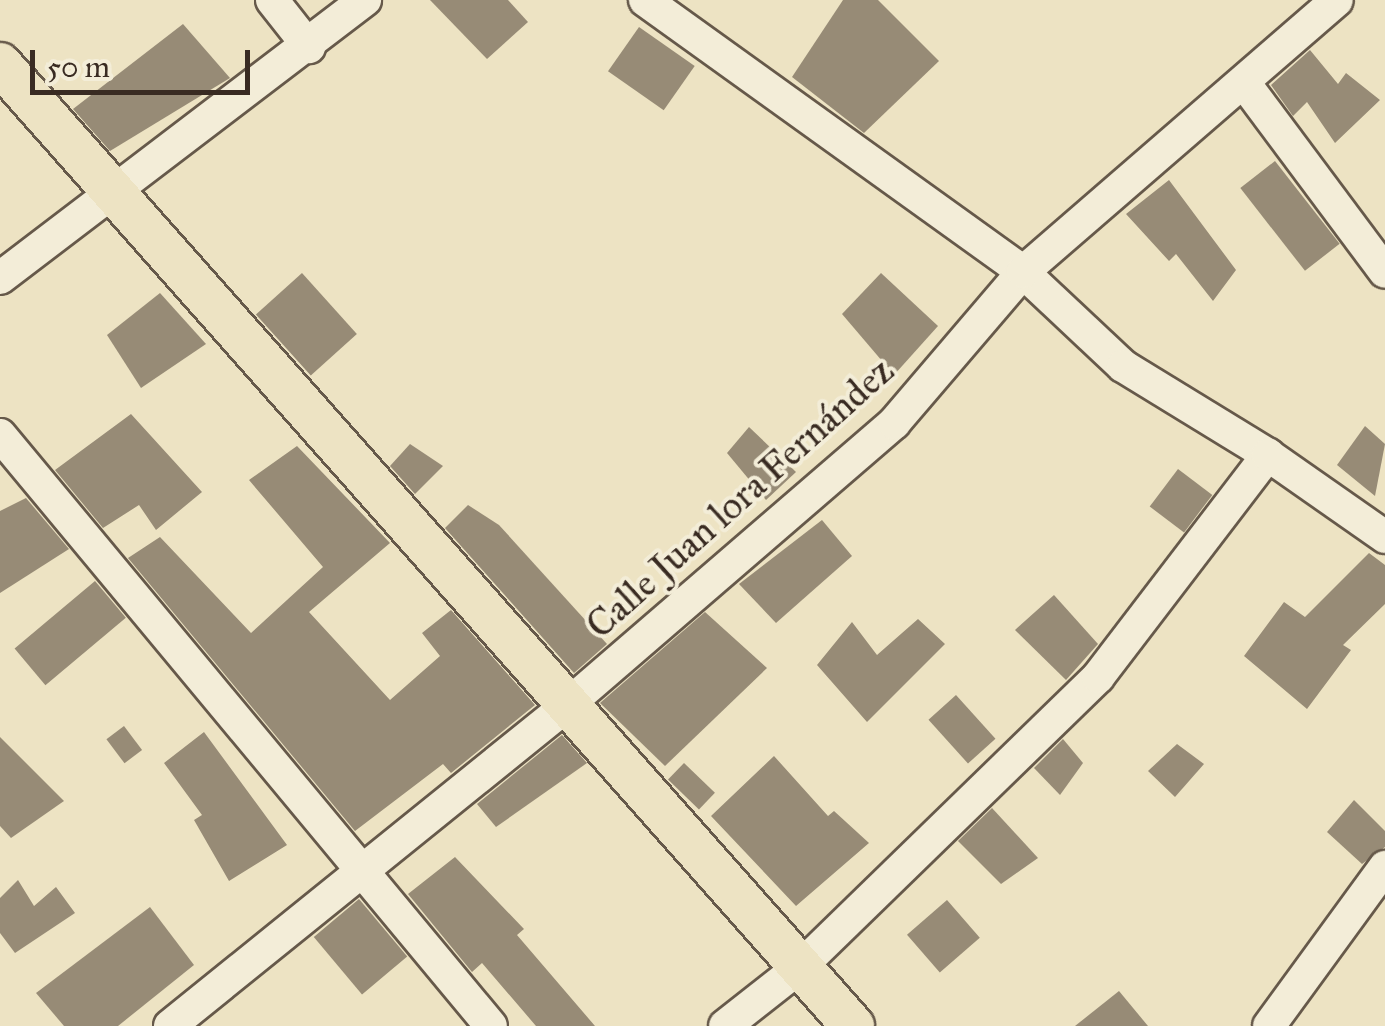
<!DOCTYPE html>
<html>
<head>
<meta charset="utf-8">
<style>
  body { margin:0 }
  #map { position:relative; width:1385px; height:1026px; overflow:hidden; background:#ede3c3; font-family:"IM FELL Great Primer",serif }
  div>[style] { position:absolute }
  .building>* { inset:0; background:#978b76; transform-origin:0 0 }
  .roads { filter:drop-shadow(2px 0 #66594a) drop-shadow(-2px 0 #66594a) drop-shadow(0 2px #66594a) drop-shadow(0 -2px #66594a) }
  .minor>* { height:32px; margin:-16px; padding:0 16px; transform-origin:16px; border-radius:16px; background:#f3edd8 }
  .major>* { height:42px; margin:-21px; padding:0 21px; transform-origin:21px; border-radius:21px; background:#ede3c3 }
  span { translate:-50% -50%; white-space:nowrap; text-align:center; line-height:1.15; -webkit-text-stroke:8px #f3edd8; paint-order:stroke }
  .street-label { font-size:38px; color:#392b22 }
  .scale { position:absolute; left:30px; top:50px; width:220px; height:45px; box-sizing:border-box; border:5px solid #392b22; border-top:0; padding-left:12px; font-size:30px; line-height:35px; white-space:nowrap; color:#392b22; -webkit-text-stroke:8px #f3edd8; paint-order:stroke }
</style>
</head>
<body>
<div id="map">
  <div class="building">
    <div style="clip-path:polygon(430px 0,508px 0,528px 22px,487px 59px)"></div>
    <div style="clip-path:polygon(843px 0,878px 0,939px 61px,864px 133px,792px 77px)"></div>
    <div style="clip-path:polygon(183px 24px,230px 78px,110px 151px,73px 109px)"></div>
    <div style="left:639px;top:27px;width:68px;height:54px;rotate:35deg"></div>
    <div style="clip-path:polygon(1310px 50px,1338px 84px,1346px 73px,1380px 100px,1335px 143px,1307px 102px,1293px 116px,1271px 85px)"></div>
    <div style="left:1275px;top:161px;width:105px;height:44px;rotate:52deg"></div>
    <div style="clip-path:polygon(1169px 180px,1236px 270px,1213px 301px,1176px 254px,1169px 261px,1126px 214px)"></div>
    <div style="left:302px;top:273px;width:82px;height:62px;rotate:48deg"></div>
    <div style="clip-path:polygon(881px 273px,938px 326px,894px 375px,842px 314px)"></div>
    <div style="clip-path:polygon(160px 293px,206px 344px,141px 388px,107px 335px)"></div>
    <div style="clip-path:polygon(131px 414px,202px 492px,156px 530px,139px 505px,103px 528px,55px 470px)"></div>
    <div style="clip-path:polygon(1365px 426px,1385px 444px,1375px 496px,1337px 465px)"></div>
    <div style="clip-path:polygon(749px 427px,796px 472px,766px 500px,727px 453px)"></div>
    <div style="clip-path:polygon(410px 444px,443px 466px,415px 494px,390px 466px)"></div>
    <div style="clip-path:polygon(297px 446px,390px 543px,309px 612px,390px 700px,440px 656px,422px 633px,451px 610px,535px 705px,451px 773px,443px 764px,355px 831px,128px 558px,160px 537px,251px 633px,323px 567px,249px 480px)"></div>
    <div style="left:1178px;top:469px;width:43px;height:47px;rotate:37deg"></div>
    <div style="clip-path:polygon(26px 498px,69px 549px,0 593px,0 511px)"></div>
    <div style="clip-path:polygon(468px 505px,499px 525px,607px 644px,574px 673px,445px 528px)"></div>
    <div style="clip-path:polygon(822px 520px,852px 556px,776px 623px,739px 584px)"></div>
    <div style="clip-path:polygon(1369px 553px,1385px 565px,1385px 604px,1343px 645px,1351px 650px,1307px 709px,1244px 656px,1284px 602px,1305px 617px)"></div>
    <div style="left:95px;top:581px;width:48px;height:105px;rotate:50deg"></div>
    <div style="clip-path:polygon(1054px 595px,1098px 644px,1066px 680px,1015px 630px)"></div>
    <div style="clip-path:polygon(705px 612px,767px 668px,665px 766px,600px 703px)"></div>
    <div style="clip-path:polygon(918px 619px,945px 644px,867px 722px,817px 665px,852px 622px,877px 655px)"></div>
    <div style="left:956px;top:695px;width:59px;height:37px;rotate:48deg"></div>
    <div style="left:124px;top:726px;width:30px;height:22px;rotate:53deg"></div>
    <div style="clip-path:polygon(204px 732px,287px 845px,229px 881px,194px 820px,202px 815px,164px 763px)"></div>
    <div style="clip-path:polygon(562px 735px,587px 763px,496px 827px,477px 804px)"></div>
    <div style="clip-path:polygon(0 737px,64px 801px,11px 838px,0 826px)"></div>
    <div style="clip-path:polygon(1063px 739px,1083px 763px,1060px 795px,1034px 768px)"></div>
    <div style="clip-path:polygon(1177px 744px,1204px 764px,1175px 797px,1148px 771px)"></div>
    <div style="clip-path:polygon(774px 756px,828px 816px,834px 811px,869px 843px,796px 906px,711px 816px)"></div>
    <div style="left:684px;top:763px;width:43px;height:23px;rotate:44deg"></div>
    <div style="clip-path:polygon(1354px 800px,1385px 831px,1385px 847px,1362px 864px,1327px 832px)"></div>
    <div style="clip-path:polygon(992px 808px,1038px 858px,1001px 884px,958px 841px)"></div>
    <div style="clip-path:polygon(455px 857px,524px 929px,517px 935px,595px 1026px,536px 1026px,482px 963px,472px 972px,408px 894px)"></div>
    <div style="clip-path:polygon(18px 880px,34px 906px,56px 887px,75px 913px,15px 953px,0 933px,0 898px)"></div>
    <div style="left:359px;top:899px;width:75px;height:59px;rotate:50deg"></div>
    <div style="left:947px;top:900px;width:50px;height:53px;rotate:49deg"></div>
    <div style="clip-path:polygon(150px 907px,194px 965px,118px 1026px,64px 1026px,36px 993px)"></div>
    <div style="clip-path:polygon(1119px 991px,1148px 1026px,1075px 1026px)"></div>
  </div>
  <div class="roads">
    <div class="minor">
      <div style="left:272px;top:0;width:60px;rotate:51.8deg"></div>
      <div style="left:645px;top:0;width:466px;rotate:35.7deg"></div>
      <div style="left:1023px;top:272px;width:137px;rotate:43.2deg"></div>
      <div style="left:1123px;top:366px;width:170px;rotate:31.5deg"></div>
      <div style="left:1245px;top:84px;width:234px;rotate:53.3deg"></div>
      <div style="left:0;top:278px;width:459px;rotate:-37.3deg"></div>
      <div style="left:0;top:435px;width:768px;rotate:50.28deg"></div>
      <div style="left:170px;top:1026px;width:508px;rotate:-38.92deg"></div>
      <div style="left:565px;top:707px;width:435px;rotate:-40.8deg"></div>
      <div style="left:894px;top:423px;width:199px;rotate:-49.5deg"></div>
      <div style="left:1023px;top:272px;width:415px;rotate:-40.9deg"></div>
      <div style="left:725px;top:1026px;width:95px;rotate:-38.2deg"></div>
      <div style="left:800px;top:967px;width:416px;rotate:-44.2deg"></div>
      <div style="left:1098px;top:677px;width:280px;rotate:-52.6deg"></div>
      <div style="left:1268px;top:455px;width:143px;rotate:35deg"></div>
      <div style="left:1269px;top:1026px;width:197px;rotate:-53.9deg"></div>
    </div>
    <div class="major">
      <div style="left:0;top:64px;width:1286px;rotate:48.44deg"></div>
    </div>
  </div>
  <div class="street-label">
    <span style="left:740px;top:498px;rotate:-42deg">Calle Juan lora Fernández</span>
  </div>
  <div class="scale">50 m</div>
</div>
</body>
</html>
